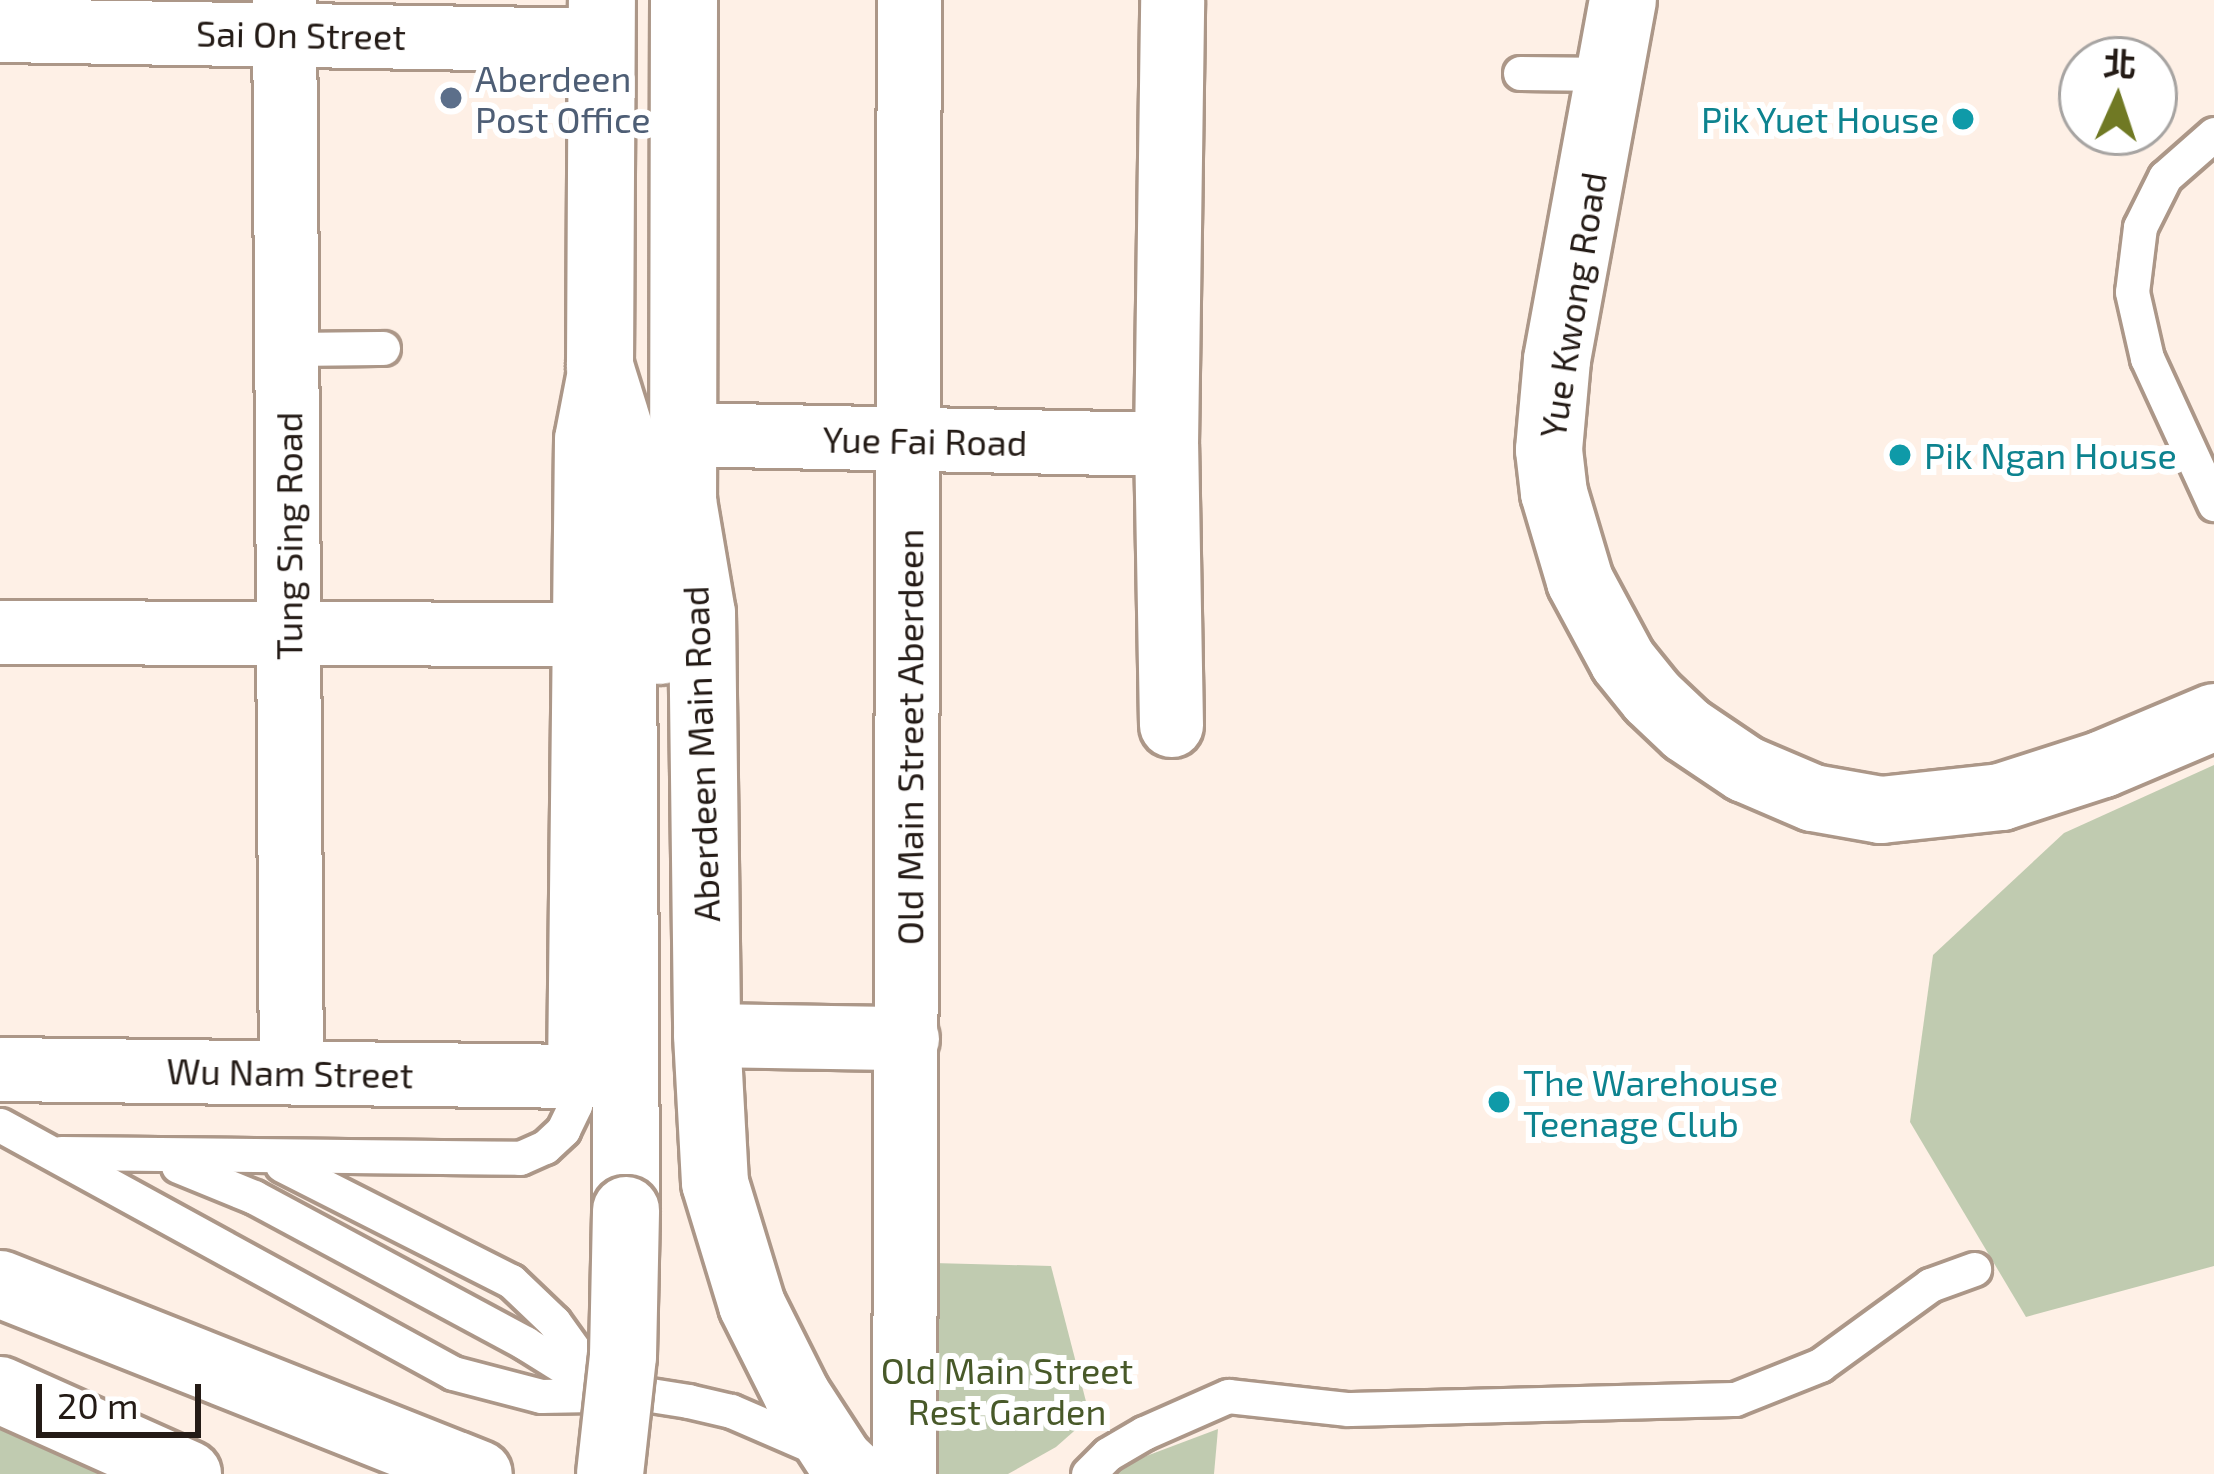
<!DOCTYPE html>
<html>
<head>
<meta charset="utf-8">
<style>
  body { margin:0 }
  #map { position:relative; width:2214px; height:1474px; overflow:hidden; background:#fef0e6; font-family:"Exo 2","Noto Sans TC",sans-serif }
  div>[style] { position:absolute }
  .green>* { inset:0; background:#c0cbb0 }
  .roads { filter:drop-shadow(3px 0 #ac9788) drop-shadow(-3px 0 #ac9788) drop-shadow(0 3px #ac9788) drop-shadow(0 -3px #ac9788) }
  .lane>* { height:33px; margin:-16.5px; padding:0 16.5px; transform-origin:16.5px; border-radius:16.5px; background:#fff }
  .street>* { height:63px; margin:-31.5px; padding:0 31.5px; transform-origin:31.5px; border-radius:31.5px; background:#fff }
  .secondary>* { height:66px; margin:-33px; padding:0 33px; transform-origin:33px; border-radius:33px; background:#fff }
  .primary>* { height:66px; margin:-33px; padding:0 33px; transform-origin:33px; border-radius:33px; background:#fff }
  .bridges { filter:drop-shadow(3px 0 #ac9788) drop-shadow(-3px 0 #ac9788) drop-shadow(0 3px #ac9788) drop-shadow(0 -3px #ac9788) }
  .primary-bridge>* { height:66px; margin:-33px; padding:0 33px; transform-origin:33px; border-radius:33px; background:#fff }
  .dots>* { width:33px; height:33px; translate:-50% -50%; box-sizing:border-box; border:6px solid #fff; border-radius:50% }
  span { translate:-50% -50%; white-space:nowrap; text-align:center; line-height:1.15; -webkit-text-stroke:12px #fff; paint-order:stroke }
  .street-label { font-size:36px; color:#241b16 }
  .service-label { font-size:36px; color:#4e5e75 }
  .left { translate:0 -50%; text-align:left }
  .culture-label { font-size:36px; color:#0d838f }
  .right { translate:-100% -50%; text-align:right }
  .park-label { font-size:36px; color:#485929 }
  .north { position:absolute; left:2058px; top:36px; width:120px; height:120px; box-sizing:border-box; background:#fff; border:3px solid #a7a4a2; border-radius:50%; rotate:3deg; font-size:33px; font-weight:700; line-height:48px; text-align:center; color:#241b16 }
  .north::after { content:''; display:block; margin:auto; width:42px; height:54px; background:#707924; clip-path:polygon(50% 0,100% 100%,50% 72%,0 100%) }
  .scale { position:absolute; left:36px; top:1384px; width:165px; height:54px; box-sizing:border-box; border:6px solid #241b16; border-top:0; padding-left:15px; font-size:36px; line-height:42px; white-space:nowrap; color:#241b16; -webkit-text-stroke:9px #fff; paint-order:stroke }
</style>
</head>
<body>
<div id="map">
  <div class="green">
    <div style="clip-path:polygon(2214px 765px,2214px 1266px,2026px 1317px,1910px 1122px,1933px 955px,2064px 833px)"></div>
    <div style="clip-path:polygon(933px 1263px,1051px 1266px,1090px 1417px,1056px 1447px,1008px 1474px,933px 1474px)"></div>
    <div style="clip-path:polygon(0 1416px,109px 1474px,0 1474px)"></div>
    <div style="clip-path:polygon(1218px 1429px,1214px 1474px,1115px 1474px,1125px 1464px)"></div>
  </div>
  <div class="roads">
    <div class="lane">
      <div style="left:1520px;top:73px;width:90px;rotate:0.6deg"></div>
      <div style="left:2214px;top:134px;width:65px;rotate:138.7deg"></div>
      <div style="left:2165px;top:177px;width:56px;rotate:116.6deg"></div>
      <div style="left:2140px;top:227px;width:65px;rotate:97deg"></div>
      <div style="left:2132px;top:292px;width:68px;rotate:77.2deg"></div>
      <div style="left:2147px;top:358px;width:161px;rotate:65.3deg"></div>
      <div style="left:287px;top:349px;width:96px;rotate:-0.6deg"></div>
      <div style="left:0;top:1125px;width:516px;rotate:28.7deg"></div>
      <div style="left:453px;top:1373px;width:91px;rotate:14.6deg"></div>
      <div style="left:541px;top:1396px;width:103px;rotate:-1.1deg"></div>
      <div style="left:644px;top:1394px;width:45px;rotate:9deg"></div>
      <div style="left:688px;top:1401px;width:44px;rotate:13.1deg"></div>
      <div style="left:731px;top:1411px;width:98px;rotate:23.4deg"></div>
      <div style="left:61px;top:1153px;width:459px;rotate:0.6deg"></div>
      <div style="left:520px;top:1158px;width:27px;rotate:-24deg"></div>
      <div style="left:545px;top:1147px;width:25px;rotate:-43deg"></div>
      <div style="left:563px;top:1130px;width:28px;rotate:-64deg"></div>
      <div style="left:575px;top:1105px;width:29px;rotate:-82deg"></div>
      <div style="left:282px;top:1165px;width:257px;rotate:26.9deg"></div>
      <div style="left:511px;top:1281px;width:59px;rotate:43.6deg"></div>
      <div style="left:554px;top:1322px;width:70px;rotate:54.3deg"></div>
      <div style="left:178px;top:1166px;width:82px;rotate:22.2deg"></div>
      <div style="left:254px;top:1197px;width:308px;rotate:28.3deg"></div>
      <div style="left:525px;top:1343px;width:94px;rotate:32deg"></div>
      <div style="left:1088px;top:1474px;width:28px;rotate:-45deg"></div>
      <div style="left:1108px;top:1454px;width:42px;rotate:-30.3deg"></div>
      <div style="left:1144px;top:1433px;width:92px;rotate:-23.8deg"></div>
      <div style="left:1228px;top:1396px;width:121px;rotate:6.2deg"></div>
      <div style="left:1348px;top:1409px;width:387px;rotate:-1.5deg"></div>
      <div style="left:1735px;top:1399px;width:92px;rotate:-21.8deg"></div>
      <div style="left:1820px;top:1365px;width:136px;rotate:-36deg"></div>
      <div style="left:1930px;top:1285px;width:47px;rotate:-20deg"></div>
    </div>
    <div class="street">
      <div style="left:284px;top:0;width:1072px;rotate:89.63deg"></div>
      <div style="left:0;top:30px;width:602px;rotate:0.95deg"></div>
      <div style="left:683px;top:434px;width:483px;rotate:1.2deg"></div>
      <div style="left:0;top:632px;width:586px;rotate:0.2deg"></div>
      <div style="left:1171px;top:725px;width:281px;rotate:-91deg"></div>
      <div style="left:1166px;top:444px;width:444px;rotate:-89.2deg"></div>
      <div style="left:707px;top:1035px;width:200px;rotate:0.9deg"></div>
      <div style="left:0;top:1069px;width:579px;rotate:0.69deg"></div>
      <div style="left:579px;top:1076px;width:637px;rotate:-89.37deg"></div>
      <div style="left:586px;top:439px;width:74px;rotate:-79.1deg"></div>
      <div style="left:904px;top:1474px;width:1474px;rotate:-89.81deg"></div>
    </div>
    <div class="secondary">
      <div style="left:684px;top:0;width:501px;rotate:90.11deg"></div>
      <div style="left:683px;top:501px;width:114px;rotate:80.4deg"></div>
      <div style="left:702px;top:613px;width:422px;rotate:89.3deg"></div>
      <div style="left:707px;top:1035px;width:148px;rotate:86.9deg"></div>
      <div style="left:715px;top:1183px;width:127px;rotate:73.1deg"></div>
      <div style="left:752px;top:1305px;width:101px;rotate:63.4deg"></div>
      <div style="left:797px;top:1395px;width:79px;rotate:56.9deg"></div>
      <div style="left:840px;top:1461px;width:19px;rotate:43deg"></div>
      <div style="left:1623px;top:0;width:366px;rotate:100.4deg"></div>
      <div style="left:1557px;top:360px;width:90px;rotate:95.1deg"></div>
      <div style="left:1549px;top:450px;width:43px;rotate:83.4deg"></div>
      <div style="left:1554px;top:493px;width:92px;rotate:73.5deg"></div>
      <div style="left:1580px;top:581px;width:91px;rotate:61.7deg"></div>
      <div style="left:1623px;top:661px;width:46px;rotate:51.1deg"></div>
      <div style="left:1652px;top:697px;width:48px;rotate:43.3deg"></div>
      <div style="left:1687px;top:730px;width:70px;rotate:33.9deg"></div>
      <div style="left:1745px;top:769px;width:74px;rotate:23.1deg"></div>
      <div style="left:1813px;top:798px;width:69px;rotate:10deg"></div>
      <div style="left:1881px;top:810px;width:121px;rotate:-6.2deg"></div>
      <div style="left:2001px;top:797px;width:107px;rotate:-17.9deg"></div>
      <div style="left:2103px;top:764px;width:121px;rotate:-22.9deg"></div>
      <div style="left:600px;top:366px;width:366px;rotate:-89.7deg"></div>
    </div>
    <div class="primary">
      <div style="left:600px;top:366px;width:74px;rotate:72.8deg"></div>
      <div style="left:622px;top:437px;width:773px;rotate:89.7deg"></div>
      <div style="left:660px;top:651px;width:152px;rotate:-81.3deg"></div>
      <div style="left:0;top:1284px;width:515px;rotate:21.64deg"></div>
      <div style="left:0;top:1390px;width:206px;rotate:24.1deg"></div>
    </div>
  </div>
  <div class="bridges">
    <div class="primary-bridge">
      <div style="left:610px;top:1474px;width:119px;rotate:-83.7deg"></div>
      <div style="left:623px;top:1356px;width:146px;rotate:-88.8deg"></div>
    </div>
  </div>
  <div class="dots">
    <div style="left:451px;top:98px;background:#5c6f8a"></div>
    <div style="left:1963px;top:119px;background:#0f9aa8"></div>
    <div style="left:1900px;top:455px;background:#0f9aa8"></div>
    <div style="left:1499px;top:1102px;background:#0f9aa8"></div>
  </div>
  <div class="street-label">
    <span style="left:301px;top:34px;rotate:1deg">Sai On Street</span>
    <span style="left:1572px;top:305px;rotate:-81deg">Yue Kwong Road</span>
    <span style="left:925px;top:440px;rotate:1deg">Yue Fai Road</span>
    <span style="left:288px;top:536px;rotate:-90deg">Tung Sing Road</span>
    <span style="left:909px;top:737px;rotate:-90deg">Old Main Street Aberdeen</span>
    <span style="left:700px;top:754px;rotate:-92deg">Aberdeen Main Road</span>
    <span style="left:290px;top:1072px;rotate:1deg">Wu Nam Street</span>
  </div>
  <div class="service-label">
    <span class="left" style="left:475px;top:98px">Aberdeen<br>Post Office</span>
  </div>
  <div class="culture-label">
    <span class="right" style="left:1939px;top:119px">Pik Yuet House</span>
    <span class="left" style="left:1924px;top:455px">Pik Ngan House</span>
    <span class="left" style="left:1523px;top:1102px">The Warehouse<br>Teenage Club</span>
  </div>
  <div class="park-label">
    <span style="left:1007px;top:1390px">Old Main Street<br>Rest Garden</span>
  </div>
  <div class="north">北</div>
  <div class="scale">20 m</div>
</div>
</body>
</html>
